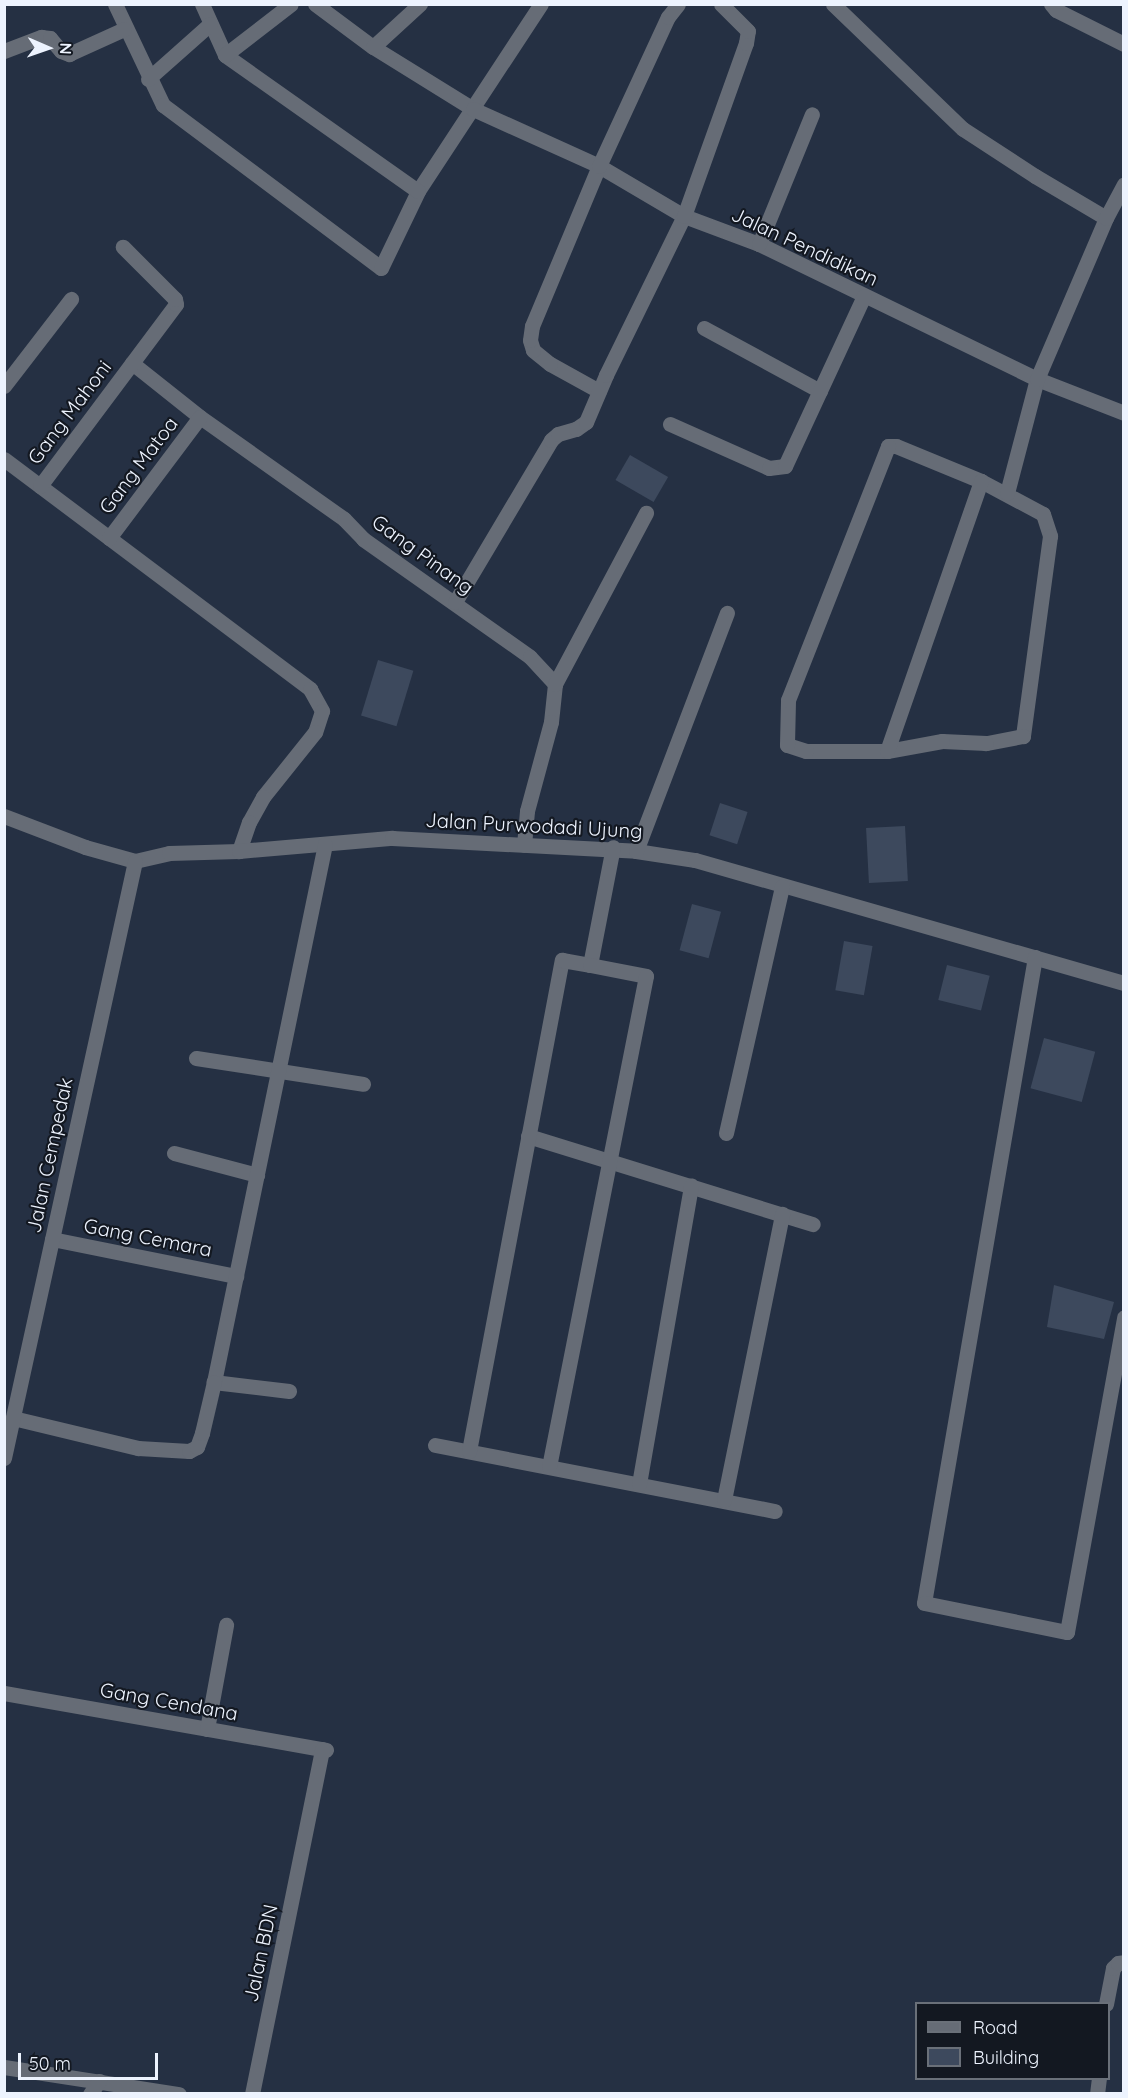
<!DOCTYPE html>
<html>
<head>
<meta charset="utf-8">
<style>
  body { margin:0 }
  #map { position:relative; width:1128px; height:2098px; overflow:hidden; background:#253043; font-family:Quicksand,sans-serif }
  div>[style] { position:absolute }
  .building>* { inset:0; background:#3d495d; transform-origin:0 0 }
  .minor>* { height:15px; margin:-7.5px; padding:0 7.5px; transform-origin:7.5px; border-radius:7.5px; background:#666c76 }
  span { translate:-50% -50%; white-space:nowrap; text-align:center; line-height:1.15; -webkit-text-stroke:4.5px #131821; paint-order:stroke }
  .street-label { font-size:20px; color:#edf3fe }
  .frame { position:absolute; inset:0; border:6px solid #edf3fe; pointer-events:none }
  .legend { position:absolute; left:915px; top:2002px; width:195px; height:78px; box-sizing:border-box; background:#131821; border:2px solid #6a7079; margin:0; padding:8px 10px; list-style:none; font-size:18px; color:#edf3fe }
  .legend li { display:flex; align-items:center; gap:12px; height:30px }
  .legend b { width:30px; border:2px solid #6a7079 }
  .north { position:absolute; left:18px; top:18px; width:60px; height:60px; -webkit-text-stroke:4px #131821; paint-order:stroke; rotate:92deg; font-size:16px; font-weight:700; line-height:24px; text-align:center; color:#edf3fe }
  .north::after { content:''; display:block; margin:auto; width:21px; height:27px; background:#edf3fe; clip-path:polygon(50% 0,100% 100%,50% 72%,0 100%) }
  .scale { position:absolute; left:18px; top:2053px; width:140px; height:27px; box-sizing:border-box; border:3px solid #edf3fe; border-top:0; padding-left:8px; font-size:18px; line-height:21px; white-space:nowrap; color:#edf3fe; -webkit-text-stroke:4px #131821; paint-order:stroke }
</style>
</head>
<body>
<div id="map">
  <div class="building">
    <div style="left:630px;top:455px;width:44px;height:29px;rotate:30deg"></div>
    <div style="left:378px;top:660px;width:37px;height:58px;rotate:17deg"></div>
    <div style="left:720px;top:803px;width:29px;height:34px;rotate:18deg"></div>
    <div style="left:905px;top:826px;width:55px;height:39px;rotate:87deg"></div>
    <div style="left:692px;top:904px;width:30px;height:48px;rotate:15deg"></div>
    <div style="left:844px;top:941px;width:29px;height:50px;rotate:10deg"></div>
    <div style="left:947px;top:965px;width:44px;height:36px;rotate:14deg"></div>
    <div style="left:1044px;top:1038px;width:53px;height:52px;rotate:15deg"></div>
    <div style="clip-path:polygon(1054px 1285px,1114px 1302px,1104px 1339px,1047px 1327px)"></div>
  </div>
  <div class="minor">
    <div style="left:115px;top:4px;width:112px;rotate:64.6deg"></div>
    <div style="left:163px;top:105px;width:272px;rotate:36.8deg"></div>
    <div style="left:381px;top:268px;width:85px;rotate:-64.3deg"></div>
    <div style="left:418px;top:191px;width:224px;rotate:-56.7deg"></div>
    <div style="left:202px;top:4px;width:56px;rotate:65.7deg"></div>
    <div style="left:225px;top:55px;width:236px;rotate:35.2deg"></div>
    <div style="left:315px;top:4px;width:72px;rotate:36.6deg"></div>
    <div style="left:373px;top:47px;width:118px;rotate:31.8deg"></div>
    <div style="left:473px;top:109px;width:138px;rotate:24.3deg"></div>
    <div style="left:599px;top:166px;width:99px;rotate:30.5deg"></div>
    <div style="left:684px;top:216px;width:80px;rotate:20.5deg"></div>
    <div style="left:759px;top:244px;width:309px;rotate:25.9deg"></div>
    <div style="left:1037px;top:379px;width:93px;rotate:21.3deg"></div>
    <div style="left:833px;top:4px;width:180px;rotate:43.9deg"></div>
    <div style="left:963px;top:129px;width:86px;rotate:33.1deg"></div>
    <div style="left:1035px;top:176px;width:82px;rotate:30.6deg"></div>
    <div style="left:1051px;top:4px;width:8px;rotate:50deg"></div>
    <div style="left:1056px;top:10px;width:76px;rotate:26.6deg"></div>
    <div style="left:373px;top:47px;width:64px;rotate:-42.5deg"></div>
    <div style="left:4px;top:51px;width:40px;rotate:-21deg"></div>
    <div style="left:41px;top:37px;width:9px;rotate:6deg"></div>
    <div style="left:50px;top:38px;width:17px;rotate:50deg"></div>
    <div style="left:61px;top:51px;width:9px;rotate:21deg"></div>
    <div style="left:69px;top:54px;width:60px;rotate:-24.4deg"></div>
    <div style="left:225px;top:55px;width:83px;rotate:-37.7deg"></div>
    <div style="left:148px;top:79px;width:83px;rotate:-41.6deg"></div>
    <div style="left:759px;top:244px;width:140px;rotate:-67.8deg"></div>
    <div style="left:704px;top:328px;width:132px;rotate:28.5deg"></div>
    <div style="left:132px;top:363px;width:87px;rotate:38.5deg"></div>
    <div style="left:200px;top:417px;width:176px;rotate:35.3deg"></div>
    <div style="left:344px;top:519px;width:28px;rotate:46deg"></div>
    <div style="left:363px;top:539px;width:204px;rotate:35.2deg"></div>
    <div style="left:530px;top:657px;width:37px;rotate:47deg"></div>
    <div style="left:555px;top:684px;width:38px;rotate:96deg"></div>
    <div style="left:551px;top:722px;width:92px;rotate:105.1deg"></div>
    <div style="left:527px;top:811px;width:34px;rotate:95deg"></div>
    <div style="left:4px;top:386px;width:110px;rotate:-52.4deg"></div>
    <div style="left:599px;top:391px;width:56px;rotate:-151.1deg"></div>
    <div style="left:550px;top:364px;width:22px;rotate:-141deg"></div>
    <div style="left:533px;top:350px;width:10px;rotate:-107deg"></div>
    <div style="left:530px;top:340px;width:14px;rotate:-82deg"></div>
    <div style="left:532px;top:326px;width:173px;rotate:-67.3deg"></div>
    <div style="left:599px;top:166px;width:164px;rotate:-65.2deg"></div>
    <div style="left:668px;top:17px;width:16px;rotate:-52deg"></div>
    <div style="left:670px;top:424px;width:108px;rotate:24deg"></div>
    <div style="left:769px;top:468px;width:16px;rotate:-7deg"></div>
    <div style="left:785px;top:466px;width:187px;rotate:-65.1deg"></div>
    <div style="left:888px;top:446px;width:8px"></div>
    <div style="left:896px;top:446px;width:92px;rotate:22.4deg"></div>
    <div style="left:981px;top:481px;width:70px;rotate:28deg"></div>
    <div style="left:1043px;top:514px;width:23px;rotate:72deg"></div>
    <div style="left:1050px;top:536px;width:202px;rotate:97.7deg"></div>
    <div style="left:1023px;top:736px;width:38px;rotate:169deg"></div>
    <div style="left:986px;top:743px;width:44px;rotate:-177.4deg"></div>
    <div style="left:942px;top:741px;width:56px;rotate:169.7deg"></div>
    <div style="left:887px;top:751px;width:81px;rotate:180deg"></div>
    <div style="left:806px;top:751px;width:20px;rotate:-162deg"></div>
    <div style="left:787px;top:745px;width:45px;rotate:-88.7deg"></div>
    <div style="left:788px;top:700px;width:273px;rotate:-68.5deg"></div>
    <div style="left:4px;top:459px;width:383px;rotate:36.9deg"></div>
    <div style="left:310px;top:689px;width:25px;rotate:61deg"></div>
    <div style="left:322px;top:711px;width:22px;rotate:108deg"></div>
    <div style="left:315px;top:732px;width:83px;rotate:128.7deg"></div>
    <div style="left:263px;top:797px;width:29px;rotate:119deg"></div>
    <div style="left:249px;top:822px;width:31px;rotate:109deg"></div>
    <div style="left:40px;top:486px;width:227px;rotate:-53.2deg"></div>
    <div style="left:176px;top:304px;width:5px;rotate:-101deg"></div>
    <div style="left:175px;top:299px;width:74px;rotate:-135deg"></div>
    <div style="left:1007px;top:493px;width:118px;rotate:-75.3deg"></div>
    <div style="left:1037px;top:379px;width:175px;rotate:-66.8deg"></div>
    <div style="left:1106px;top:218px;width:38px;rotate:-62deg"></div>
    <div style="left:109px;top:538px;width:151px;rotate:-53.1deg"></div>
    <div style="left:455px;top:602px;width:188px;rotate:-59.3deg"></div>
    <div style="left:551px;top:440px;width:9px;rotate:-41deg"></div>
    <div style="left:558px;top:434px;width:19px;rotate:-16deg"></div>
    <div style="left:576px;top:429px;width:12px;rotate:-35deg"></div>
    <div style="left:586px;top:422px;width:51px;rotate:-66.9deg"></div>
    <div style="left:606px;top:375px;width:177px;rotate:-63.9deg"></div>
    <div style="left:684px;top:216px;width:184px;rotate:-70.3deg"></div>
    <div style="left:746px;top:43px;width:12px;rotate:-81deg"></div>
    <div style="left:748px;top:31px;width:38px;rotate:-135deg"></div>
    <div style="left:555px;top:684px;width:194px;rotate:-62deg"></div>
    <div style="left:887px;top:751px;width:286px;rotate:-70.8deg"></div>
    <div style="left:4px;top:816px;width:87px;rotate:20.9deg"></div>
    <div style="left:85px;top:847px;width:52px;rotate:15.6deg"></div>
    <div style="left:135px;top:861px;width:35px;rotate:-13deg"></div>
    <div style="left:169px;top:853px;width:70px;rotate:-1.6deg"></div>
    <div style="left:239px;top:851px;width:154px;rotate:-4.9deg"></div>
    <div style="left:392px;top:838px;width:244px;rotate:3deg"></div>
    <div style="left:636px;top:851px;width:60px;rotate:8.7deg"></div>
    <div style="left:695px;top:860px;width:446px;rotate:16deg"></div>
    <div style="left:636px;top:851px;width:255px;rotate:-69.1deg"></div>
    <div style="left:1035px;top:957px;width:655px;rotate:99.75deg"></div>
    <div style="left:924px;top:1603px;width:146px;rotate:11.5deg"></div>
    <div style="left:1067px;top:1632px;width:320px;rotate:-79.7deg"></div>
    <div style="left:590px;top:965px;width:120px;rotate:-79deg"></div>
    <div style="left:196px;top:1058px;width:169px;rotate:8.8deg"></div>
    <div style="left:726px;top:1133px;width:253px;rotate:-77.2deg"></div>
    <div style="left:528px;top:1136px;width:298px;rotate:17.2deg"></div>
    <div style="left:174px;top:1153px;width:86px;rotate:14.8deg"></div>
    <div style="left:52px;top:1239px;width:188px;rotate:11.4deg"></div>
    <div style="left:289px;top:1391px;width:76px;rotate:-173.2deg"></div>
    <div style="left:214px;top:1382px;width:549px;rotate:-78.34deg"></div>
    <div style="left:13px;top:1418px;width:129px;rotate:13.5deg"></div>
    <div style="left:138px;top:1448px;width:51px;rotate:3.4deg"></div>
    <div style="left:189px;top:1451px;width:9px;rotate:-27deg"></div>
    <div style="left:197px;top:1447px;width:15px;rotate:-70deg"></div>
    <div style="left:202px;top:1433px;width:52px;rotate:-76.8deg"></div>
    <div style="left:435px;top:1445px;width:346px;rotate:11deg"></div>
    <div style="left:469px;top:1451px;width:500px;rotate:-79.3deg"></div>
    <div style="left:562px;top:960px;width:28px;rotate:10deg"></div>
    <div style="left:590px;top:965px;width:57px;rotate:11.1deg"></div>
    <div style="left:646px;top:976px;width:500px;rotate:101.18deg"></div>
    <div style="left:4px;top:1458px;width:611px;rotate:-77.62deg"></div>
    <div style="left:639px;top:1484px;width:303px;rotate:-80.1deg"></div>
    <div style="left:724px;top:1500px;width:292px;rotate:-78.5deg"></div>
    <div style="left:4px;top:1693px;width:327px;rotate:10deg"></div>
    <div style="left:207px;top:1729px;width:106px;rotate:-79.6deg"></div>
    <div style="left:1106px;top:2004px;width:37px;rotate:-79deg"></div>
    <div style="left:1113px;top:1968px;width:7px;rotate:-45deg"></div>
    <div style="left:1118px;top:1963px;width:6px;rotate:-9deg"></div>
    <div style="left:4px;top:2067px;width:177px;rotate:8.8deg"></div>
    <div style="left:90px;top:2094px;width:16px;rotate:-55deg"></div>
    <div style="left:252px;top:2094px;width:352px;rotate:-78.5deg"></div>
    <div style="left:1097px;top:2094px;width:16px;rotate:-83deg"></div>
  </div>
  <div class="street-label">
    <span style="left:805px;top:246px;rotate:25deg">Jalan Pendidikan</span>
    <span style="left:69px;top:412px;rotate:-53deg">Gang Mahoni</span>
    <span style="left:138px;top:465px;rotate:-53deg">Gang Matoa</span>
    <span style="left:423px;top:554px;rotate:36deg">Gang Pinang</span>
    <span style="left:534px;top:825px;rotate:3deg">Jalan Purwodadi Ujung</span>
    <span style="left:49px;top:1155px;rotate:-78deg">Jalan Cempedak</span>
    <span style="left:148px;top:1237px;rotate:11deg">Gang Cemara</span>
    <span style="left:169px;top:1701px;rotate:10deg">Gang Cendana</span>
    <span style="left:260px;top:1953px;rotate:-78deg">Jalan BDN</span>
  </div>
  <div class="frame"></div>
  <ul class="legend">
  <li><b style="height:8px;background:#666c76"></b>Road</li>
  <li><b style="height:16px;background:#3d495d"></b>Building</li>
  </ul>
  <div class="north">N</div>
  <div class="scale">50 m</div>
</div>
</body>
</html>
